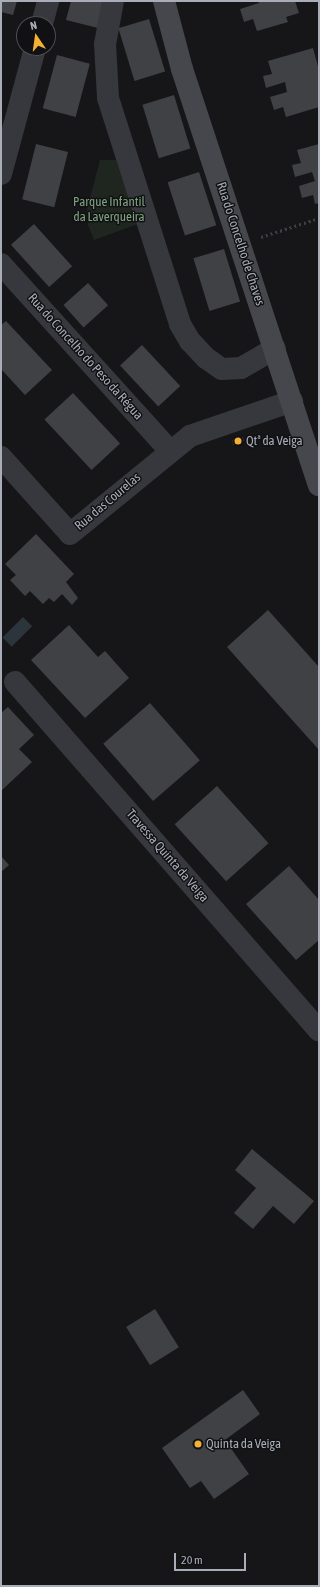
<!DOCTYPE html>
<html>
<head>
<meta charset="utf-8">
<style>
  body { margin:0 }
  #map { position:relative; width:320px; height:1587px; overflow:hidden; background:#161618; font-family:"Asap Condensed",sans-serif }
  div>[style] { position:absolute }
  .green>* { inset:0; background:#1e261f }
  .water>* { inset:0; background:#2c353c; transform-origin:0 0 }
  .building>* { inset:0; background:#404145; transform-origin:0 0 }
  .path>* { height:2.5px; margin-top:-1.25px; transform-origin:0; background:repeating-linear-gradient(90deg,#3d3f44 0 2px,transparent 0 5px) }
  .street>* { height:22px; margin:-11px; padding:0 11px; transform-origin:11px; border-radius:11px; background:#37383d }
  .secondary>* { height:22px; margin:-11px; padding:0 11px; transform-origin:11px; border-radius:11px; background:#45474d }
  .dots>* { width:11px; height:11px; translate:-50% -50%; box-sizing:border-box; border:2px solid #111113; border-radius:50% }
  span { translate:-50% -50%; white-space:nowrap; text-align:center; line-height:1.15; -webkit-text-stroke:3px #111113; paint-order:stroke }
  .park-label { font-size:13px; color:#7fa381 }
  .street-label { font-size:13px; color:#a8adb8 }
  .poi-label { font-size:13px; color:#a8adb8 }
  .left { translate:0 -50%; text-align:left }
  .frame { position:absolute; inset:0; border:2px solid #a8adb8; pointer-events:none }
  .north { position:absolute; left:16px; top:16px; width:40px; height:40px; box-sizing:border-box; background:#111113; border:1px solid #4d4f55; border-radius:50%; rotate:347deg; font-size:11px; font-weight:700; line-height:16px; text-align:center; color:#a8adb8 }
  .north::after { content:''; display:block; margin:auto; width:14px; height:18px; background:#f2b134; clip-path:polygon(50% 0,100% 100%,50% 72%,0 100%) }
  .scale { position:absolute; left:174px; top:1553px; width:72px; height:18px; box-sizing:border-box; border:2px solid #a8adb8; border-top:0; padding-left:5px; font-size:12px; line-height:14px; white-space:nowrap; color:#a8adb8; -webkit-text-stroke:3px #111113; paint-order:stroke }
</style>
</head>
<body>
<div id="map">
  <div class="green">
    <div style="clip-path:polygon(100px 160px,116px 160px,138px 224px,94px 240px,88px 225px,87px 209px)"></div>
  </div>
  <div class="water">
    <div style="left:23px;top:617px;width:13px;height:29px;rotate:45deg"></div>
  </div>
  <div class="building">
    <div style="clip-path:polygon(1px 1px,17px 1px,13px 15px,1px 12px)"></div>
    <div style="clip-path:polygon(71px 1px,105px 1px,98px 28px,66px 20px)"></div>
    <div style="clip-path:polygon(258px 1px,295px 1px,299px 13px,286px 17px,288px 22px,257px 31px,253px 19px,244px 22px,240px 9px,259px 3px)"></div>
    <div style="left:149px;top:19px;width:55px;height:32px;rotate:73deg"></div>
    <div style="clip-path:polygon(313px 48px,319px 70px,319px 107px,286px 117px,283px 107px,274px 110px,270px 97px,287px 92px,285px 82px,266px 88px,263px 76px,272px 74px,268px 61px)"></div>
    <div style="left:57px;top:55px;width:34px;height:55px;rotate:15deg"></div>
    <div style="left:174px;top:95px;width:56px;height:33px;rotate:73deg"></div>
    <div style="left:36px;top:144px;width:33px;height:57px;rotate:14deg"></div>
    <div style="clip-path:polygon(319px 144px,319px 203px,315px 204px,313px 195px,302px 198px,299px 186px,315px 181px,312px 172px,295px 177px,292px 165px,301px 163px,297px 150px)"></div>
    <div style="left:199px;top:172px;width:56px;height:33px;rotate:72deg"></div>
    <div style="left:34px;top:224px;width:57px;height:31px;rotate:48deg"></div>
    <div style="left:224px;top:249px;width:55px;height:32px;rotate:73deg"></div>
    <div style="left:88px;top:283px;width:30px;height:33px;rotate:48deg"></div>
    <div style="clip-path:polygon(6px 321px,52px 370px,25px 395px,1px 369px,1px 325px)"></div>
    <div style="left:142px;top:345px;width:56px;height:30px;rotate:47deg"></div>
    <div style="left:73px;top:393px;width:69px;height:39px;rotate:47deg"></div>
    <div style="clip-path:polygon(243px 437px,244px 441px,233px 445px,232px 440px)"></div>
    <div style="clip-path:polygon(36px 534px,74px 574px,66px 582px,78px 598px,72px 605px,62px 594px,54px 602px,49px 598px,43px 604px,30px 591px,25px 596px,10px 580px,16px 575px,5px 564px)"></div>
    <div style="clip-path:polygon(268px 610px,319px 667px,319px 750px,227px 647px)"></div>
    <div style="clip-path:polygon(69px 625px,98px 657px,105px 651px,129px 678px,85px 718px,31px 660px)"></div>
    <div style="left:150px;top:703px;width:76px;height:62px;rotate:49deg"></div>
    <div style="clip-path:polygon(8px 707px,34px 735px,19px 749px,32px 762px,2px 790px,1px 713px)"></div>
    <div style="left:217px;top:786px;width:77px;height:57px;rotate:48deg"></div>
    <div style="clip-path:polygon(1px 856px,9px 865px,1px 872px)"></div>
    <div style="clip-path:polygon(289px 866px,319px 900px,319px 940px,296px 960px,246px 904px)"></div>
    <div style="clip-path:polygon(252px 1149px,314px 1201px,294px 1224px,273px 1206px,253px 1229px,234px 1213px,256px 1188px,235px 1170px)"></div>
    <div style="left:155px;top:1309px;width:45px;height:34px;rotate:58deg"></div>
    <div style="clip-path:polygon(243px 1390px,260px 1414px,225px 1440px,249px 1474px,214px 1499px,201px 1481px,190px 1488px,162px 1448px)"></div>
  </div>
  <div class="path">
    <div style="left:261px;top:237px;width:61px;rotate:-18.1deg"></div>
  </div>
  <div class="street">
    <div style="left:113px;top:1px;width:44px;rotate:100.5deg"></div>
    <div style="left:105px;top:44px;width:54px;rotate:86.8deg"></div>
    <div style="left:108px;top:98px;width:237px;rotate:72.3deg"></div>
    <div style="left:180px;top:324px;width:20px;rotate:60deg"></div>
    <div style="left:190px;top:341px;width:23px;rotate:47deg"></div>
    <div style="left:206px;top:358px;width:19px;rotate:35deg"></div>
    <div style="left:222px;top:369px;width:19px;rotate:-3deg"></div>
    <div style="left:241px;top:368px;width:39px;rotate:-30deg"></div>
    <div style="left:42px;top:24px;width:24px;rotate:-75deg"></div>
    <div style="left:1px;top:174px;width:131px;rotate:-74.9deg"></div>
    <div style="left:1px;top:264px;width:252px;rotate:47.9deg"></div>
    <div style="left:1px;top:457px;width:103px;rotate:48.1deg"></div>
    <div style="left:70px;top:534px;width:155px;rotate:-39.2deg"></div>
    <div style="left:190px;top:436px;width:108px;rotate:-18.9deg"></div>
    <div style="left:15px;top:682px;width:462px;rotate:48.9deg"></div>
  </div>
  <div class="secondary">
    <div style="left:164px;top:1px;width:70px;rotate:75.2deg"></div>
    <div style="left:182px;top:69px;width:438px;rotate:71.8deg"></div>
  </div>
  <div class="dots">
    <div style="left:238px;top:441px;background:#f2b134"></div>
    <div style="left:198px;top:1444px;background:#f2b134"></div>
  </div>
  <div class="park-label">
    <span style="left:109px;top:210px">Parque Infantil<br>da Laverqueira</span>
  </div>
  <div class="street-label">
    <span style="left:240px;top:244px;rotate:72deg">Rua do Concelho de Chaves</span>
    <span style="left:85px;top:357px;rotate:48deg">Rua do Concelho do Peso da Régua</span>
    <span style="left:108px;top:502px;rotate:-40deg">Rua das Courelas</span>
    <span style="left:167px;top:856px;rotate:49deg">Travessa Quinta da Veiga</span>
  </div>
  <div class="poi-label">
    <span class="left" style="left:246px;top:441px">Qtª da Veiga</span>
    <span class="left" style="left:206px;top:1444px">Quinta da Veiga</span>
  </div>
  <div class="frame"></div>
  <div class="north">N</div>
  <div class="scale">20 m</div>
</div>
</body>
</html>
